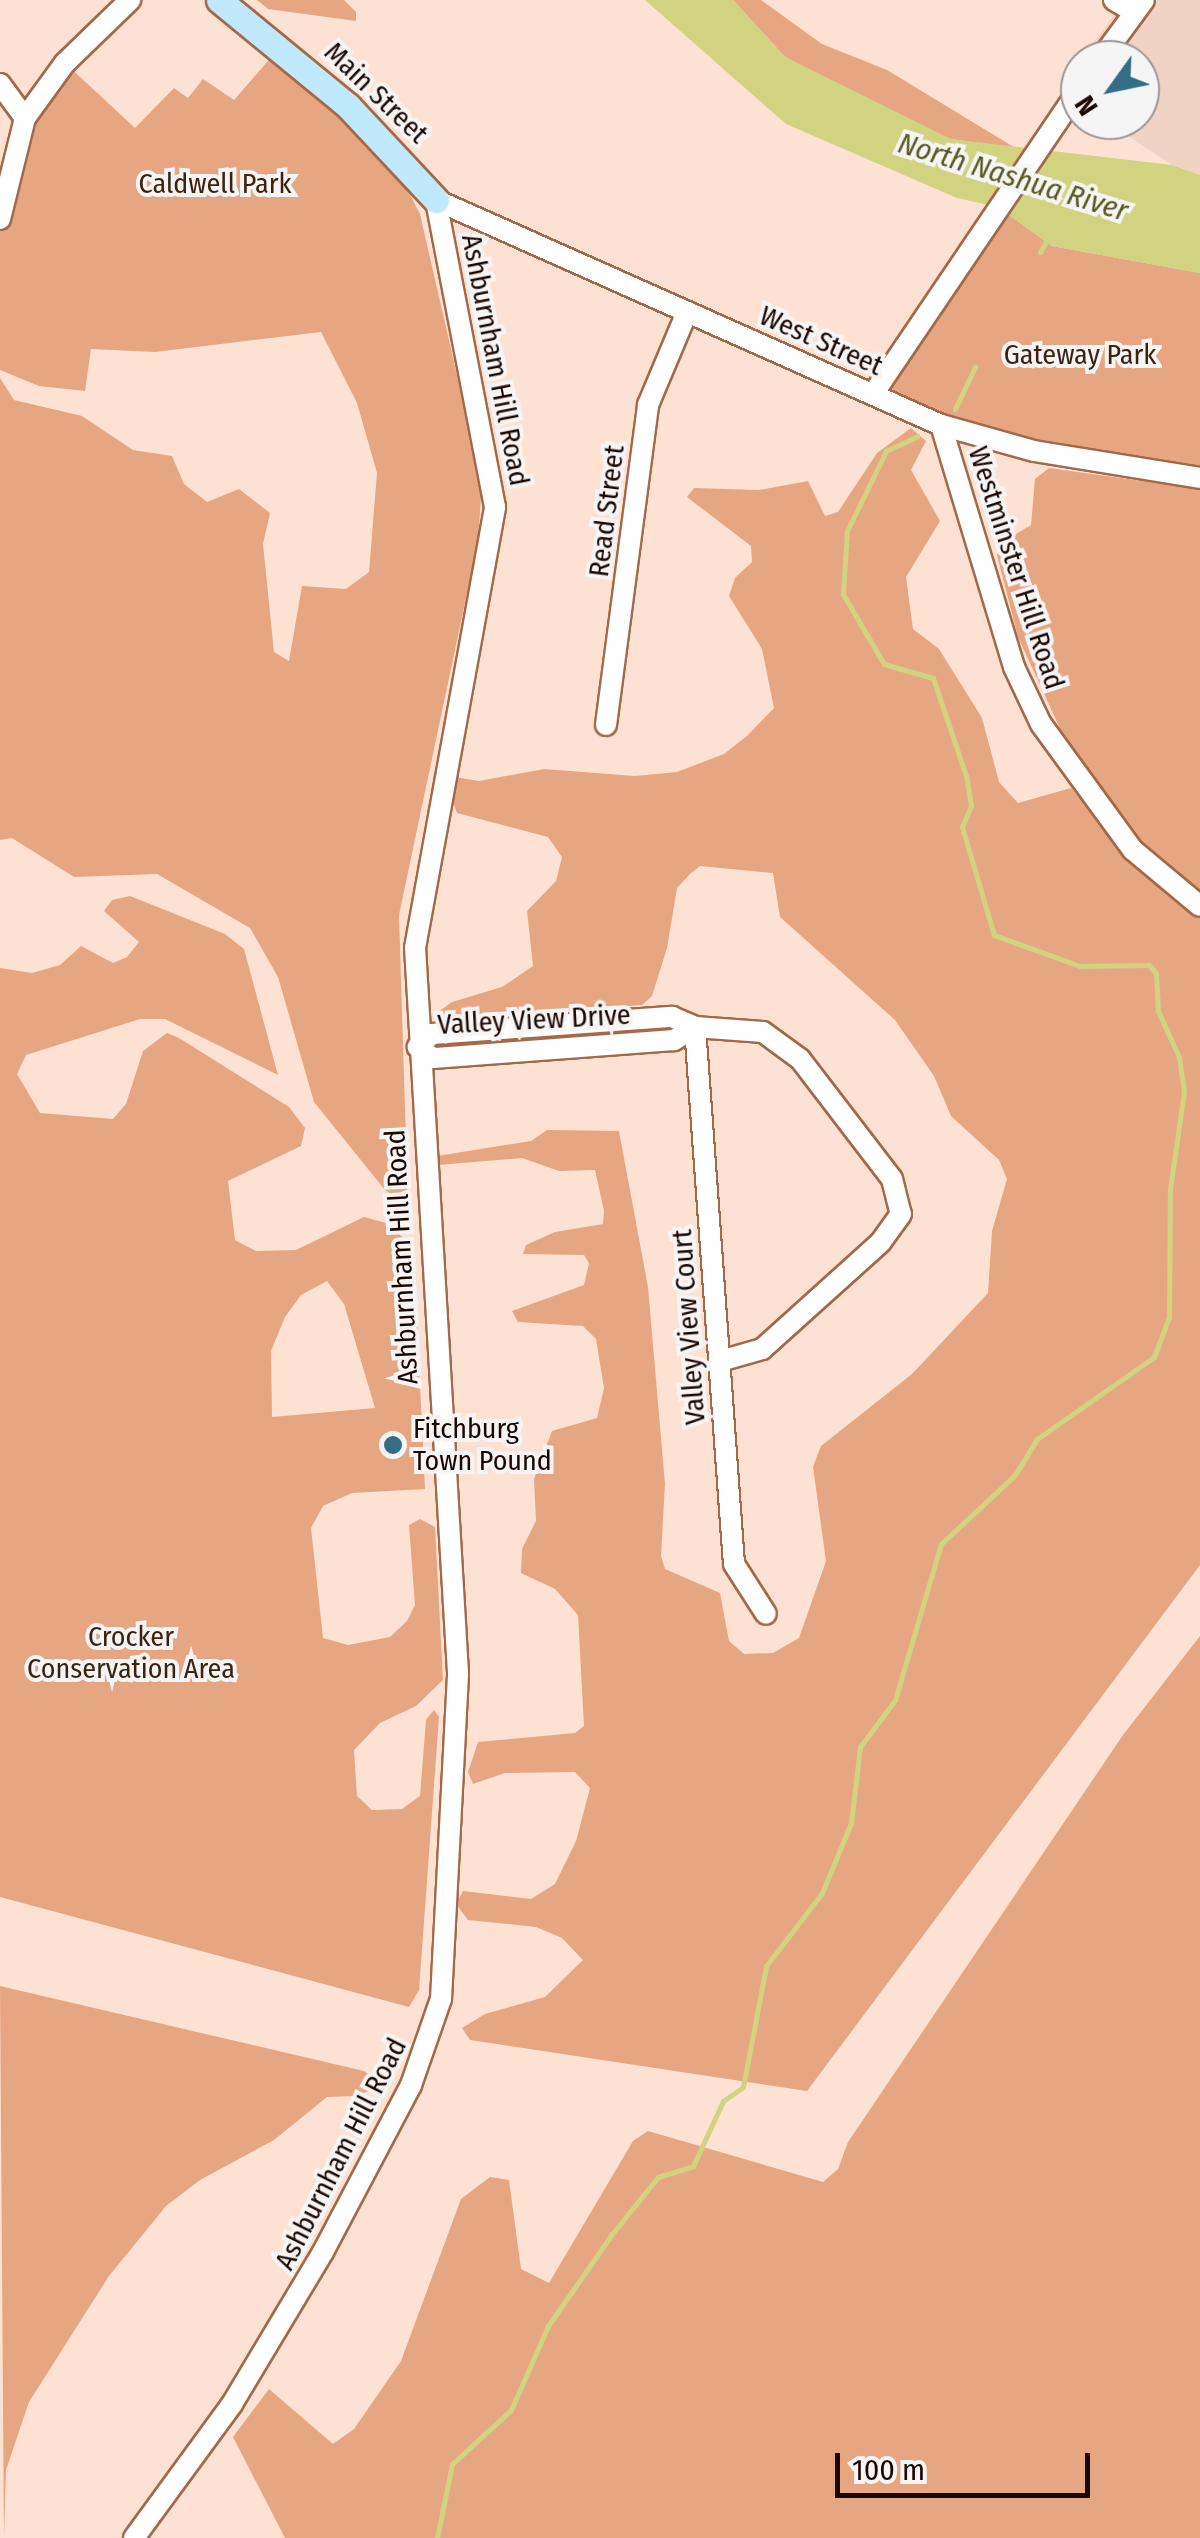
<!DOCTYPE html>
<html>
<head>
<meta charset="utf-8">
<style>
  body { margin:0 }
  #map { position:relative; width:1200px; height:2538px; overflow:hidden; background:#fde2d4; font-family:"Fira Sans Condensed",sans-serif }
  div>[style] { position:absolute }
  .built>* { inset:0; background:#f0d3c3 }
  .green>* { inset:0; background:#e7a682 }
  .water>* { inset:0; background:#d1d380 }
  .stream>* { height:5px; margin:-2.5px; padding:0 2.5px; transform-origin:2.5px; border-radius:2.5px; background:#d1d380 }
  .roads { filter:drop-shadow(2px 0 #a46948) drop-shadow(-2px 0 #a46948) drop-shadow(0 2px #a46948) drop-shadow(0 -2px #a46948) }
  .minor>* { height:20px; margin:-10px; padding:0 10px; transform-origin:10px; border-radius:10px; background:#fff }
  .major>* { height:25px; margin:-12.5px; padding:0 12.5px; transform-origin:12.5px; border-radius:12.5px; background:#c0e9fe }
  .dots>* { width:28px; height:28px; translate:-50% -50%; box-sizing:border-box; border:5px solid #f5f5f5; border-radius:50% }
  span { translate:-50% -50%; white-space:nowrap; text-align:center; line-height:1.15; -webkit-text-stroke:8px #f5f5f5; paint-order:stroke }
  .street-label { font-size:28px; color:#1c0600 }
  .park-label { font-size:28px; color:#3e210f }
  .poi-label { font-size:28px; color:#1c0600 }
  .left { translate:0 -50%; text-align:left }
  .water-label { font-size:30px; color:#58591d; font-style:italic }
  .north { position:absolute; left:1060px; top:40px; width:100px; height:100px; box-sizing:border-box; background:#f5f5f5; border:2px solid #9e9593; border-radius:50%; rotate:237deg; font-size:28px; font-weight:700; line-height:40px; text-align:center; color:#1c0600 }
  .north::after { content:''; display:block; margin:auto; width:35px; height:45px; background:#346d86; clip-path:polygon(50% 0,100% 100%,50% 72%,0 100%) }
  .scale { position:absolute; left:835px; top:2453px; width:255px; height:45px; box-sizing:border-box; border:5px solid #1c0600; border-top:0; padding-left:12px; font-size:30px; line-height:35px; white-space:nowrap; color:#1c0600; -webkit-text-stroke:8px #f5f5f5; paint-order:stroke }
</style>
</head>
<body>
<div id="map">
  <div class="built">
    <div style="clip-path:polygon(1125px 0,1200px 0,1200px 175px,1172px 165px,1104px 120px,1140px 120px,1140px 60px,1081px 60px)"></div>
  </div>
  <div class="green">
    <div style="clip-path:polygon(257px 0,344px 0,356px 12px,356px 21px,268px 9px)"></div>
    <div style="clip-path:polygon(733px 0,761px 0,822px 44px,887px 70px,1017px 149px,951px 139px,897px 117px,785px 57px)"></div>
    <div style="clip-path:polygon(282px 45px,404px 183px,420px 214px,482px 484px,478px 541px,399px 915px,408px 1205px,385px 1190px,314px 1102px,278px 977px,250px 928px,157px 874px,74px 877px,12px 838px,0 840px,0 378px,14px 400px,82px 416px,133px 450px,172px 456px,184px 484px,207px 502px,239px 489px,270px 513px,263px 544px,274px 652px,289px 661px,302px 586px,346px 589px,369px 572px,377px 473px,357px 403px,321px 332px,155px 352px,91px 349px,85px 391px,39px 386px,0 370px,0 219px,25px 118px,65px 63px,135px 128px,174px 88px,188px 98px,203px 79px,234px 100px)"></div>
    <div style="clip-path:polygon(998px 207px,1052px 246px,1200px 273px,1200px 478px,1034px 451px,873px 394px)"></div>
    <div style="clip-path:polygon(911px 428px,926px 441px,911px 470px,940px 521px,906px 577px,913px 629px,939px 649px,982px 718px,999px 782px,1018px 803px,1071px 788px,1153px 879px,1200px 916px,1200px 1565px,807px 2091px,470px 2040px,462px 2028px,485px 2014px,545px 1997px,583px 1960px,562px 1938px,536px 1927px,468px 1920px,456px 1904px,463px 1891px,531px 1899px,555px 1884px,576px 1841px,590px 1788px,575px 1772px,505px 1773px,473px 1784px,468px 1772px,478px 1742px,575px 1733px,584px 1726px,578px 1615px,555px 1589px,521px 1573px,522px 1549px,536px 1521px,534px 1479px,552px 1431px,597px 1418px,604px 1388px,596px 1339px,583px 1326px,518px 1322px,512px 1311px,584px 1285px,589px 1263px,584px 1255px,523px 1254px,526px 1245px,555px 1232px,603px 1224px,604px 1211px,595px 1170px,559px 1171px,522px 1158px,438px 1165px,437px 1156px,531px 1141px,547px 1130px,619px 1131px,648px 1287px,665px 1484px,661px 1556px,665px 1569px,720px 1593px,729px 1641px,744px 1654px,773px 1653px,799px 1638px,826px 1561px,813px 1467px,821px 1446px,912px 1374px,988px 1293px,992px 1231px,1007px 1179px,999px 1160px,951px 1116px,934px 1076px,895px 1020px,780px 917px,773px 873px,700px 866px,691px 873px,677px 888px,667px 948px,652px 996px,642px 1005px,446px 1020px,438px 1012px,452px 1002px,502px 987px,533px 966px,527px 911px,556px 881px,562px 857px,548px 837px,457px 813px,449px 792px,455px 777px,479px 781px,544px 769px,635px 776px,677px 772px,724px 754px,747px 736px,774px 708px,762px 649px,729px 596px,735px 578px,752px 562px,751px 546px,687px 497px,694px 488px,759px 490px,808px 481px,825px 516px,838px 512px,877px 453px)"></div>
    <div style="clip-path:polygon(1049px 468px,1200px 489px,1200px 897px,1119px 822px,1080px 772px,1018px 637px,997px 555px,1003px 542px,1031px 525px,1035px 479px)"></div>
    <div style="clip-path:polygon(evenodd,130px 896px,225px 934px,244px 949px,278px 1075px,165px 1019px,140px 1019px,26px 1055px,17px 1074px,40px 1113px,113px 1119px,126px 1104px,143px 1051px,167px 1033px,179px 1038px,289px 1107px,305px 1128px,301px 1146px,228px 1181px,235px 1240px,256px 1251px,296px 1250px,364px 1217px,386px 1223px,408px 1242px,414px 1258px,425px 1489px,352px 1493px,323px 1506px,311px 1528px,323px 1638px,348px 1645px,390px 1637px,407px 1621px,415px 1605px,409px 1525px,420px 1519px,435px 1527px,443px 1680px,416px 1706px,380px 1723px,354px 1750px,357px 1796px,372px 1810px,402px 1809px,420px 1796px,426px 1720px,434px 1710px,439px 1717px,419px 1990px,409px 2007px,0 1897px,0 968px,32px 973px,60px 965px,81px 946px,113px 963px,127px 957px,139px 942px,104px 911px,112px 900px,130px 896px,327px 1281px,344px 1304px,375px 1408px,272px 1417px,271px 1351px,285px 1317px,301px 1295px,327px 1281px)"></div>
    <div style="clip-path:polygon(1200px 1636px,1200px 2538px,285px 2538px,233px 2437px,269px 2389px,333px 2444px,354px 2429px,401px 2361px,461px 2199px,490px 2177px,509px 2180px,521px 2269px,549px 2283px,633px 2141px,648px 2131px,823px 2182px,838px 2169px,848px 2142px,1123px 1735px)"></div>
    <div style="clip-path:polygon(0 1986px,364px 2071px,376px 2080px,372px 2090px,355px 2096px,327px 2097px,274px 2140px,200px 2180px,166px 2206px,109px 2276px,29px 2402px,6px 2470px,4px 2538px)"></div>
  </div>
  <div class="water">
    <div style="clip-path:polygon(645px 0,733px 0,785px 57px,951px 139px,1172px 165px,1200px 175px,1200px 273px,1052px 246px,998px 207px,957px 198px,786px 124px)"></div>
  </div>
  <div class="stream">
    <div style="left:1040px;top:252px;width:12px;rotate:-59deg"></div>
    <div style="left:955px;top:409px;width:47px;rotate:-64.5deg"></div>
    <div style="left:437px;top:2538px;width:76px;rotate:-78.5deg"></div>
    <div style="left:452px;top:2464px;width:80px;rotate:-42.5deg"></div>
    <div style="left:511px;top:2410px;width:92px;rotate:-66.2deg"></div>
    <div style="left:548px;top:2326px;width:112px;rotate:-55.2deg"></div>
    <div style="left:612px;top:2234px;width:73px;rotate:-51.1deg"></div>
    <div style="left:658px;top:2177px;width:37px;rotate:-17deg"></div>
    <div style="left:693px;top:2166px;width:72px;rotate:-65.2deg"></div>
    <div style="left:723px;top:2101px;width:24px;rotate:-35deg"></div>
    <div style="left:743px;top:2087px;width:123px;rotate:-79.2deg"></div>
    <div style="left:766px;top:1966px;width:92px;rotate:-52.5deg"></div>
    <div style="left:822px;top:1893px;width:76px;rotate:-67.5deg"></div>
    <div style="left:851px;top:1823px;width:77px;rotate:-83.2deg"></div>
    <div style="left:860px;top:1747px;width:59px;rotate:-53.3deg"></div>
    <div style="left:895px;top:1700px;width:163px;rotate:-73.6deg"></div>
    <div style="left:941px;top:1544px;width:101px;rotate:-43deg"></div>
    <div style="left:1015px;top:1475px;width:42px;rotate:-58.6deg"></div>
    <div style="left:1037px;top:1439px;width:143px;rotate:-35deg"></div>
    <div style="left:1154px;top:1357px;width:43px;rotate:-69.4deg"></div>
    <div style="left:1169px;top:1317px;width:128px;rotate:-89.6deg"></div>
    <div style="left:1170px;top:1189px;width:98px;rotate:-81.8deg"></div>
    <div style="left:1184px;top:1092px;width:35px;rotate:-98deg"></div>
    <div style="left:1179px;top:1057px;width:51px;rotate:-114.5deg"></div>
    <div style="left:1158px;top:1011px;width:38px;rotate:-93deg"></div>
    <div style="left:1156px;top:973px;width:11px;rotate:-131deg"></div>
    <div style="left:1149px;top:965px;width:69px;rotate:179.2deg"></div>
    <div style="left:1080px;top:966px;width:91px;rotate:-160.2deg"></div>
    <div style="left:994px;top:935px;width:113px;rotate:-106.5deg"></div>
    <div style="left:962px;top:827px;width:23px;rotate:-67deg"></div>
    <div style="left:971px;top:806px;width:30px;rotate:-99deg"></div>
    <div style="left:966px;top:776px;width:103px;rotate:-108.6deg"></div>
    <div style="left:933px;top:678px;width:51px;rotate:-164.1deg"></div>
    <div style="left:884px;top:664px;width:81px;rotate:-120.4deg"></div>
    <div style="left:843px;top:594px;width:63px;rotate:-86.4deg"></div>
    <div style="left:847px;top:531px;width:89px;rotate:-64deg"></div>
    <div style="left:886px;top:451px;width:35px;rotate:-25deg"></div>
  </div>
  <div class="roads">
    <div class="minor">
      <div style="left:1114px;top:0;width:24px;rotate:30deg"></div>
      <div style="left:1100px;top:60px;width:74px;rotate:-53.7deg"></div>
      <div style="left:0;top:84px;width:42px;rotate:53.7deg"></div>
      <div style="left:436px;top:200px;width:553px;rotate:24.02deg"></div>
      <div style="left:941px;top:425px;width:97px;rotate:15.6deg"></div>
      <div style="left:1034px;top:451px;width:168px;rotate:9.2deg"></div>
      <div style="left:0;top:219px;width:104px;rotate:-76.1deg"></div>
      <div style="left:25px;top:118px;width:68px;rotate:-54deg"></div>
      <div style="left:65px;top:63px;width:91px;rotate:-44.1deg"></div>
      <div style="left:873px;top:394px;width:369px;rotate:-55.9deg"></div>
      <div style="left:941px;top:425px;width:253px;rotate:73.2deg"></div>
      <div style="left:1014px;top:667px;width:63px;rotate:64.7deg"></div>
      <div style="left:1041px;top:724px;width:156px;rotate:53.9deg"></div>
      <div style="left:1133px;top:850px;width:87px;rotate:39.9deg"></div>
      <div style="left:606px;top:725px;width:323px;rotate:-82.5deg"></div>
      <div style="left:648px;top:405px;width:101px;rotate:-67.2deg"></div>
      <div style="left:695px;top:1027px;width:25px;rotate:148deg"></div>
      <div style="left:674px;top:1040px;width:242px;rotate:175.7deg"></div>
      <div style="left:433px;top:1058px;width:19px;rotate:-144deg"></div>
      <div style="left:418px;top:1047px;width:19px;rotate:-43deg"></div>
      <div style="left:432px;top:1034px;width:241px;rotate:-4.1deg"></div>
      <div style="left:672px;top:1017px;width:25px;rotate:23deg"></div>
      <div style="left:695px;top:1027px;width:68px;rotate:4.2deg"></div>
      <div style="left:763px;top:1032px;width:46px;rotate:36.1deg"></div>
      <div style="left:800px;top:1059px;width:151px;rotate:52.5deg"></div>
      <div style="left:892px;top:1179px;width:36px;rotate:76deg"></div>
      <div style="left:901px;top:1214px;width:34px;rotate:126deg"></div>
      <div style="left:881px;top:1242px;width:160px;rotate:138deg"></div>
      <div style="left:762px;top:1349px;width:44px;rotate:164.1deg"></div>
      <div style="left:695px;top:1027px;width:538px;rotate:85.85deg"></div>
      <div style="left:734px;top:1564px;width:59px;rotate:57.4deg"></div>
      <div style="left:134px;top:2538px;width:166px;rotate:-53.8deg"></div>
      <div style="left:232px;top:2404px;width:177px;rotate:-59.1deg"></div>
      <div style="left:323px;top:2252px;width:189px;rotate:-62.2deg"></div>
      <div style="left:411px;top:2085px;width:91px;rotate:-70.8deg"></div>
      <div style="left:441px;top:1999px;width:326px;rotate:-87deg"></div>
      <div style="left:458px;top:1673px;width:726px;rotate:-93.39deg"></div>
      <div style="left:415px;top:948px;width:448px;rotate:-79.7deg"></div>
      <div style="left:495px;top:507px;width:313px;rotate:-100.9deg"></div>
    </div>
    <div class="major">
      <div style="left:219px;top:0;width:167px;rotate:39.4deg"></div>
      <div style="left:348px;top:106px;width:129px;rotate:46.9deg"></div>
    </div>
  </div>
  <div class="dots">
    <div style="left:393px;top:1445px;background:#346d86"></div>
  </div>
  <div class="street-label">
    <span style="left:376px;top:93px;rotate:44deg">Main Street</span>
    <span style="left:821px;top:341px;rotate:24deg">West Street</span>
    <span style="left:495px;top:360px;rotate:79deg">Ashburnham Hill Road</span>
    <span style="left:607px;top:511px;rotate:-83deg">Read Street</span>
    <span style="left:1016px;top:568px;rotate:72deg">Westminster Hill Road</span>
    <span style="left:534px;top:1020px;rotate:-3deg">Valley View Drive</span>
    <span style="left:402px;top:1257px;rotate:-93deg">Ashburnham Hill Road</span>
    <span style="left:689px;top:1327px;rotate:-94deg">Valley View Court</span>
    <span style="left:341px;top:2154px;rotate:-63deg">Ashburnham Hill Road</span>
  </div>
  <div class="park-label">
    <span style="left:215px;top:184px">Caldwell Park</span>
    <span style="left:1080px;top:355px">Gateway Park</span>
    <span style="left:131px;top:1653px">Crocker<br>Conservation Area</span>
  </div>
  <div class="poi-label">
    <span class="left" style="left:413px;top:1445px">Fitchburg<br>Town Pound</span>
  </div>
  <div class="water-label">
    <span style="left:1013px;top:177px;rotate:17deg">North Nashua River</span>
  </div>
  <div class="north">N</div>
  <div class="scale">100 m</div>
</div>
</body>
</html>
